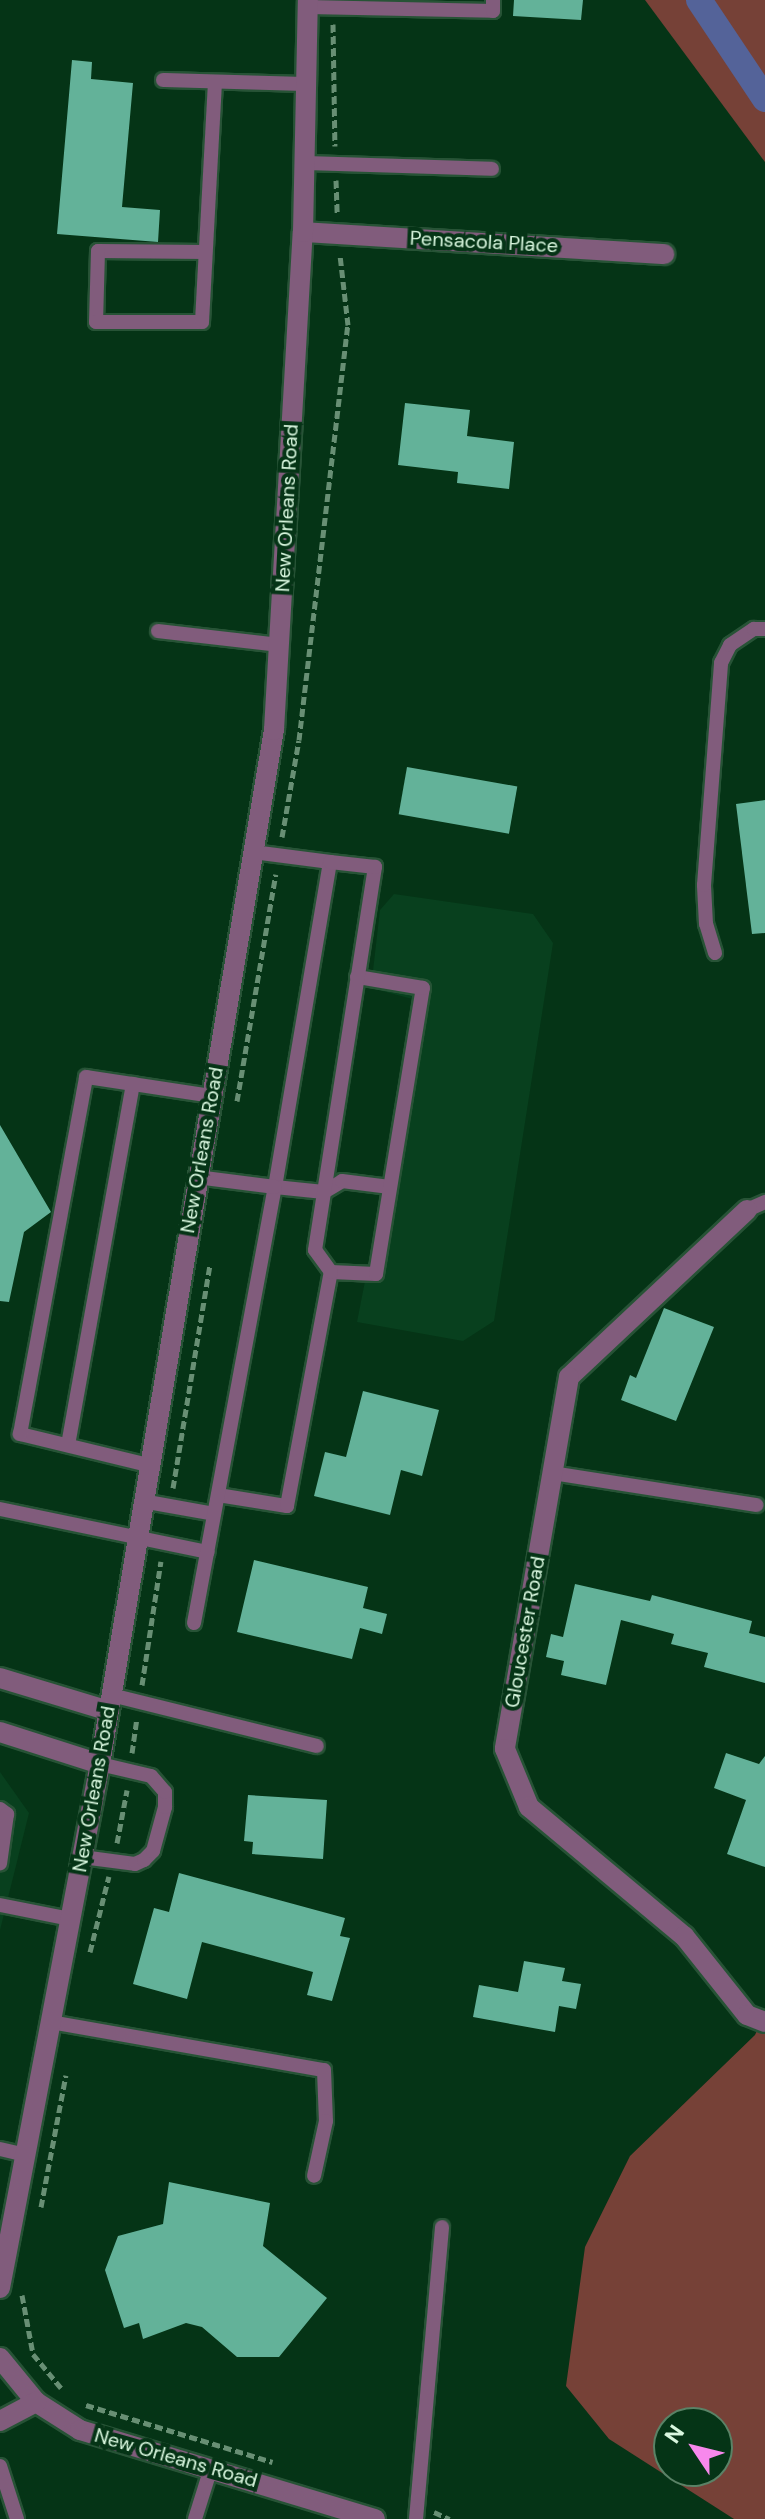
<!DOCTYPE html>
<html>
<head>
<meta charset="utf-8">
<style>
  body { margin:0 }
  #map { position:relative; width:765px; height:2519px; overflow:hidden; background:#053416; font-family:"DM Sans",sans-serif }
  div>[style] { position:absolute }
  .built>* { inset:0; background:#08401e }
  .green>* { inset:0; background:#764137 }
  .canal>* { height:26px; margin:-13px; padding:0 13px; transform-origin:13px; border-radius:13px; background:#546399 }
  .building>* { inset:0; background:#63b299; transform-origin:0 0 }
  .path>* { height:5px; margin-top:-2.5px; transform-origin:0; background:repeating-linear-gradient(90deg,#688f74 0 8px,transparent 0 12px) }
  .roads { filter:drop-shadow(2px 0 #275336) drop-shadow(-2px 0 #275336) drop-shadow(0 2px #275336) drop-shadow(0 -2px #275336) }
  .lane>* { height:14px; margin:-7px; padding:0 7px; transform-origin:7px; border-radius:7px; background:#815c7c }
  .street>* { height:20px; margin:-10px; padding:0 10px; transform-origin:10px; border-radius:10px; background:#815c7c }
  span { translate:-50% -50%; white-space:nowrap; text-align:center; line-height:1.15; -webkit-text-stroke:8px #053416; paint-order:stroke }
  .street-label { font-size:20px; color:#d9f7df }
  .north { position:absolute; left:653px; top:2407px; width:80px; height:80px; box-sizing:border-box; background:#053416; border:2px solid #5a8266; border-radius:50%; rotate:305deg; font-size:22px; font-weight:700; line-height:32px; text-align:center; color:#d9f7df }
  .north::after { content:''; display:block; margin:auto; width:28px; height:36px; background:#f788ec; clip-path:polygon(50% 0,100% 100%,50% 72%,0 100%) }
</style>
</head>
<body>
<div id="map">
  <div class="built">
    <div style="clip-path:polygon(394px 894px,533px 914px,553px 943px,494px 1321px,463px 1341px,357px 1322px,420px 1001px,371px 988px,380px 910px)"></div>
    <div style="clip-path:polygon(0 1772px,29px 1813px,0 1930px)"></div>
  </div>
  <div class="green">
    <div style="clip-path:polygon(645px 0,765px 0,765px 162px)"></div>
    <div style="clip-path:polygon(evenodd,765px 2013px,765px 2519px,734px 2519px,609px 2439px,566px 2386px,585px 2247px,630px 2156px,755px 2035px,765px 2013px,669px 2423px,717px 2423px,717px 2471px,669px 2471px,669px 2423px)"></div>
  </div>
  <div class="canal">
    <div style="left:699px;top:0;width:119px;rotate:56.3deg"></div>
  </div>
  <div class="building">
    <div style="clip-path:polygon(514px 0,583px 0,581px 20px,513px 16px)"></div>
    <div style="clip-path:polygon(72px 60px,92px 62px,91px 79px,133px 83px,122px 207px,160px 210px,158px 242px,57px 234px)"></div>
    <div style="clip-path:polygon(405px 403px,470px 410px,467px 436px,514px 442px,509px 489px,457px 483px,458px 472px,398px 465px)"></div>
    <div style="left:407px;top:767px;width:112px;height:48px;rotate:10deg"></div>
    <div style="clip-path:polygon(765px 800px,765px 933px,752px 934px,736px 804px)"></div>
    <div style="clip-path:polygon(0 1125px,51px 1212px,24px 1232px,9px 1302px,0 1301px)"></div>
    <div style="clip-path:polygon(664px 1308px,714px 1327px,676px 1421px,621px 1400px,630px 1375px,636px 1378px)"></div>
    <div style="clip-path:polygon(363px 1391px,439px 1410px,422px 1476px,401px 1470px,390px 1515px,314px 1496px,325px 1452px,346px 1457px)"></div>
    <div style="clip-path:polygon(254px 1560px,368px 1587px,363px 1608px,387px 1614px,382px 1634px,360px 1628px,352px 1659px,237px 1632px)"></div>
    <div style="clip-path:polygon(575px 1584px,650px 1601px,652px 1595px,752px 1621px,749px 1633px,765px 1637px,765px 1683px,704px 1667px,708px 1653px,671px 1644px,674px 1634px,621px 1620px,606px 1685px,561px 1675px,564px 1661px,546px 1657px,551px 1634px,563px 1637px)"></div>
    <div style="clip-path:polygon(726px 1753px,759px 1764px,765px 1756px,765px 1867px,727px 1854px,746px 1800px,714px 1788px)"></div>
    <div style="clip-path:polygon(248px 1795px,327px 1800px,323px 1859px,252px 1854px,253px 1842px,244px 1841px)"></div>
    <div style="clip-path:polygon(179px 1873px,345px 1918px,340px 1936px,350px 1938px,332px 2001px,307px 1995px,313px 1972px,202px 1942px,187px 1999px,133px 1984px,154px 1908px,169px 1912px)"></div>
    <div style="clip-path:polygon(524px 1961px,565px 1968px,562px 1981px,581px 1984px,576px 2009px,559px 2006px,555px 2032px,473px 2017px,479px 1985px,518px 1992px)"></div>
    <div style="clip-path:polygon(169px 2182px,270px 2203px,263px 2246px,327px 2298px,279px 2357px,237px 2357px,202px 2327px,186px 2323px,143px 2339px,139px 2323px,124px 2328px,105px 2270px,118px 2236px,163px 2224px)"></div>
  </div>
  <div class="path">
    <div style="left:333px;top:24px;width:122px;rotate:89.1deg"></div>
    <div style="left:336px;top:180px;width:34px;rotate:88deg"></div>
    <div style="left:282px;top:837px;width:98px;rotate:-80.1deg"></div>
    <div style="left:299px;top:740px;width:418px;rotate:-83.3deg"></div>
    <div style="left:348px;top:325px;width:70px;rotate:-96.5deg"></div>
    <div style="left:237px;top:1101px;width:230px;rotate:-80.3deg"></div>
    <div style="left:173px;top:1488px;width:226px;rotate:-80.6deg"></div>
    <div style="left:142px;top:1685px;width:125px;rotate:-81.3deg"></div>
    <div style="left:132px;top:1753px;width:34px;rotate:-82deg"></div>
    <div style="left:117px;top:1843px;width:54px;rotate:-79.3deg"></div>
    <div style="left:90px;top:1952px;width:78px;rotate:-76deg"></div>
    <div style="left:41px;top:2207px;width:134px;rotate:-79.3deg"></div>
    <div style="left:22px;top:2295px;width:60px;rotate:79.4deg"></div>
    <div style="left:33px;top:2354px;width:44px;rotate:50.5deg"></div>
    <div style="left:86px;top:2405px;width:195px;rotate:17deg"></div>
    <div style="left:434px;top:2512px;width:17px;rotate:24deg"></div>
  </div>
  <div class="roads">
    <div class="lane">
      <div style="left:308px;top:7px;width:185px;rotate:1.2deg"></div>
      <div style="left:493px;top:11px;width:11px;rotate:-90deg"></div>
      <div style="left:163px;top:80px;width:143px;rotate:1.6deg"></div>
      <div style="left:305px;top:163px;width:187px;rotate:1.8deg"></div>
      <div style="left:205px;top:252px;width:107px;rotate:-179.5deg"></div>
      <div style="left:98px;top:251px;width:71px;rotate:91.6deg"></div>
      <div style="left:96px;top:322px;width:106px"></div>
      <div style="left:202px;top:322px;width:240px;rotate:-86.9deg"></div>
      <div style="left:158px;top:631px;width:122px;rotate:6.6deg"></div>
      <div style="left:253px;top:852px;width:78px;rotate:7.4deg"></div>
      <div style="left:330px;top:862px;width:330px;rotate:99.6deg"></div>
      <div style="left:275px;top:1187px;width:49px;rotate:5.8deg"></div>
      <div style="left:324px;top:1192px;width:21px;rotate:-31deg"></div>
      <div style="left:342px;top:1181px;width:48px;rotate:7.1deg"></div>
      <div style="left:715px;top:953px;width:30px;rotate:-107deg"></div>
      <div style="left:706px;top:924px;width:39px;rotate:-93deg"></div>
      <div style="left:704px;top:885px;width:223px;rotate:-85.6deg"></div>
      <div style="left:721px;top:663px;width:20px;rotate:-63deg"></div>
      <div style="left:730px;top:645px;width:29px;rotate:-34deg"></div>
      <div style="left:754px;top:629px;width:11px"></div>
      <div style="left:747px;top:1210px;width:20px;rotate:-24deg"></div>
      <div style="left:331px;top:1272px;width:45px;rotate:2.5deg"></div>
      <div style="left:376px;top:1274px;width:290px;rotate:-80.7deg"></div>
      <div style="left:423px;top:988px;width:67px;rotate:-170.5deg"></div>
      <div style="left:68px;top:1445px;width:367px;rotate:-79.8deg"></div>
      <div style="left:148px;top:1465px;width:132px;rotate:-166.4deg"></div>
      <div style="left:20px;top:1434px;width:363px;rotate:-79.5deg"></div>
      <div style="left:86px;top:1077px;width:126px;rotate:8.6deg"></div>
      <div style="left:552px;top:1473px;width:207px;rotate:8.9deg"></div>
      <div style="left:218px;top:1495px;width:70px;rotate:9.1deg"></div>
      <div style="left:287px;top:1506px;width:238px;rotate:-79.4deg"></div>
      <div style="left:331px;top:1272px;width:27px;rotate:-126deg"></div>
      <div style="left:315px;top:1250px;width:388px;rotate:-81.1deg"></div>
      <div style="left:375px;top:867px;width:45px;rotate:-173.7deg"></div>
      <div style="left:142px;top:1501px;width:73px;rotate:10.2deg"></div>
      <div style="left:0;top:1509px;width:212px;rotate:11.7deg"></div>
      <div style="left:194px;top:1623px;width:443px;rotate:-79.5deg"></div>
      <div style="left:275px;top:1187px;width:79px;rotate:-172.7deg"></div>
      <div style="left:111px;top:1695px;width:212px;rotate:13.9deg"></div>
      <div style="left:0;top:1809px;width:9px;rotate:36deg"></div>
      <div style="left:7px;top:1814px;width:50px;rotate:98deg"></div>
      <div style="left:82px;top:1857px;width:53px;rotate:7.5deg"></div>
      <div style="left:135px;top:1864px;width:10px;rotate:-24deg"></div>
      <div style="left:144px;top:1860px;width:13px;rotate:-45deg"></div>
      <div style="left:153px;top:1851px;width:46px;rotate:-74.7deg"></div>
      <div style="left:165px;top:1807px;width:15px;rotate:-90deg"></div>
      <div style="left:165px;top:1792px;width:21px;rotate:-131deg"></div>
      <div style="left:151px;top:1776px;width:52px;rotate:-166.8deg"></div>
      <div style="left:0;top:1905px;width:71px;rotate:11.3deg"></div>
      <div style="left:51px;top:2022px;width:277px;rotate:10deg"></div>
      <div style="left:324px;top:2070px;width:51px;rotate:87.8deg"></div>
      <div style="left:326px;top:2121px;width:56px;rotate:102.3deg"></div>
      <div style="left:0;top:2149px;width:27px;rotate:13deg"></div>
      <div style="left:0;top:2466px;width:56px;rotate:72.2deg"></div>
      <div style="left:195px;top:2519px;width:53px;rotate:-72.6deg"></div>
      <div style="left:416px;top:2519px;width:293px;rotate:-84.9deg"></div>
    </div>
    <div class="street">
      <div style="left:303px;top:232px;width:362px;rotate:3.5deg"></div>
      <div style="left:747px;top:1210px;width:244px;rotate:136.8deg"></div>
      <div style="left:569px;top:1377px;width:377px;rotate:99.8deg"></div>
      <div style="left:505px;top:1749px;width:63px;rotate:67.5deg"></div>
      <div style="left:529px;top:1807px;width:202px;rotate:39.8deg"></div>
      <div style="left:684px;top:1936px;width:101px;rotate:51.4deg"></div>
      <div style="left:747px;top:2015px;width:19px;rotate:21deg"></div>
      <div style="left:0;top:1678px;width:114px;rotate:16.8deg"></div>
      <div style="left:0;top:1732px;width:105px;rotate:17.7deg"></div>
      <div style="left:0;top:2288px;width:533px;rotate:-79.2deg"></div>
      <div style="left:100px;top:1764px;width:1049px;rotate:-80.45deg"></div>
      <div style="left:274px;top:730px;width:499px;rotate:-86.7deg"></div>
      <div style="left:303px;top:232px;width:232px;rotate:-88.8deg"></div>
      <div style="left:0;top:2358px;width:57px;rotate:50.7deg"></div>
      <div style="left:36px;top:2402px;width:52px;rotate:32.5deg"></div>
      <div style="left:80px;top:2430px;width:308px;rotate:16.8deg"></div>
      <div style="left:0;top:2421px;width:41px;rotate:-27.8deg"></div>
    </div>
  </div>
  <div class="street-label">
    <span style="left:484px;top:242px;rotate:3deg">Pensacola Place</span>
    <span style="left:287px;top:508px;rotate:-87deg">New Orleans Road</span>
    <span style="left:202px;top:1150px;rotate:-80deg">New Orleans Road</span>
    <span style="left:525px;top:1632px;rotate:-80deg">Gloucester Road</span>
    <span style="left:94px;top:1789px;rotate:-80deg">New Orleans Road</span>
    <span style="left:176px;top:2458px;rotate:16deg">New Orleans Road</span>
  </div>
  <div class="north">N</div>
</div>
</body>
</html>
